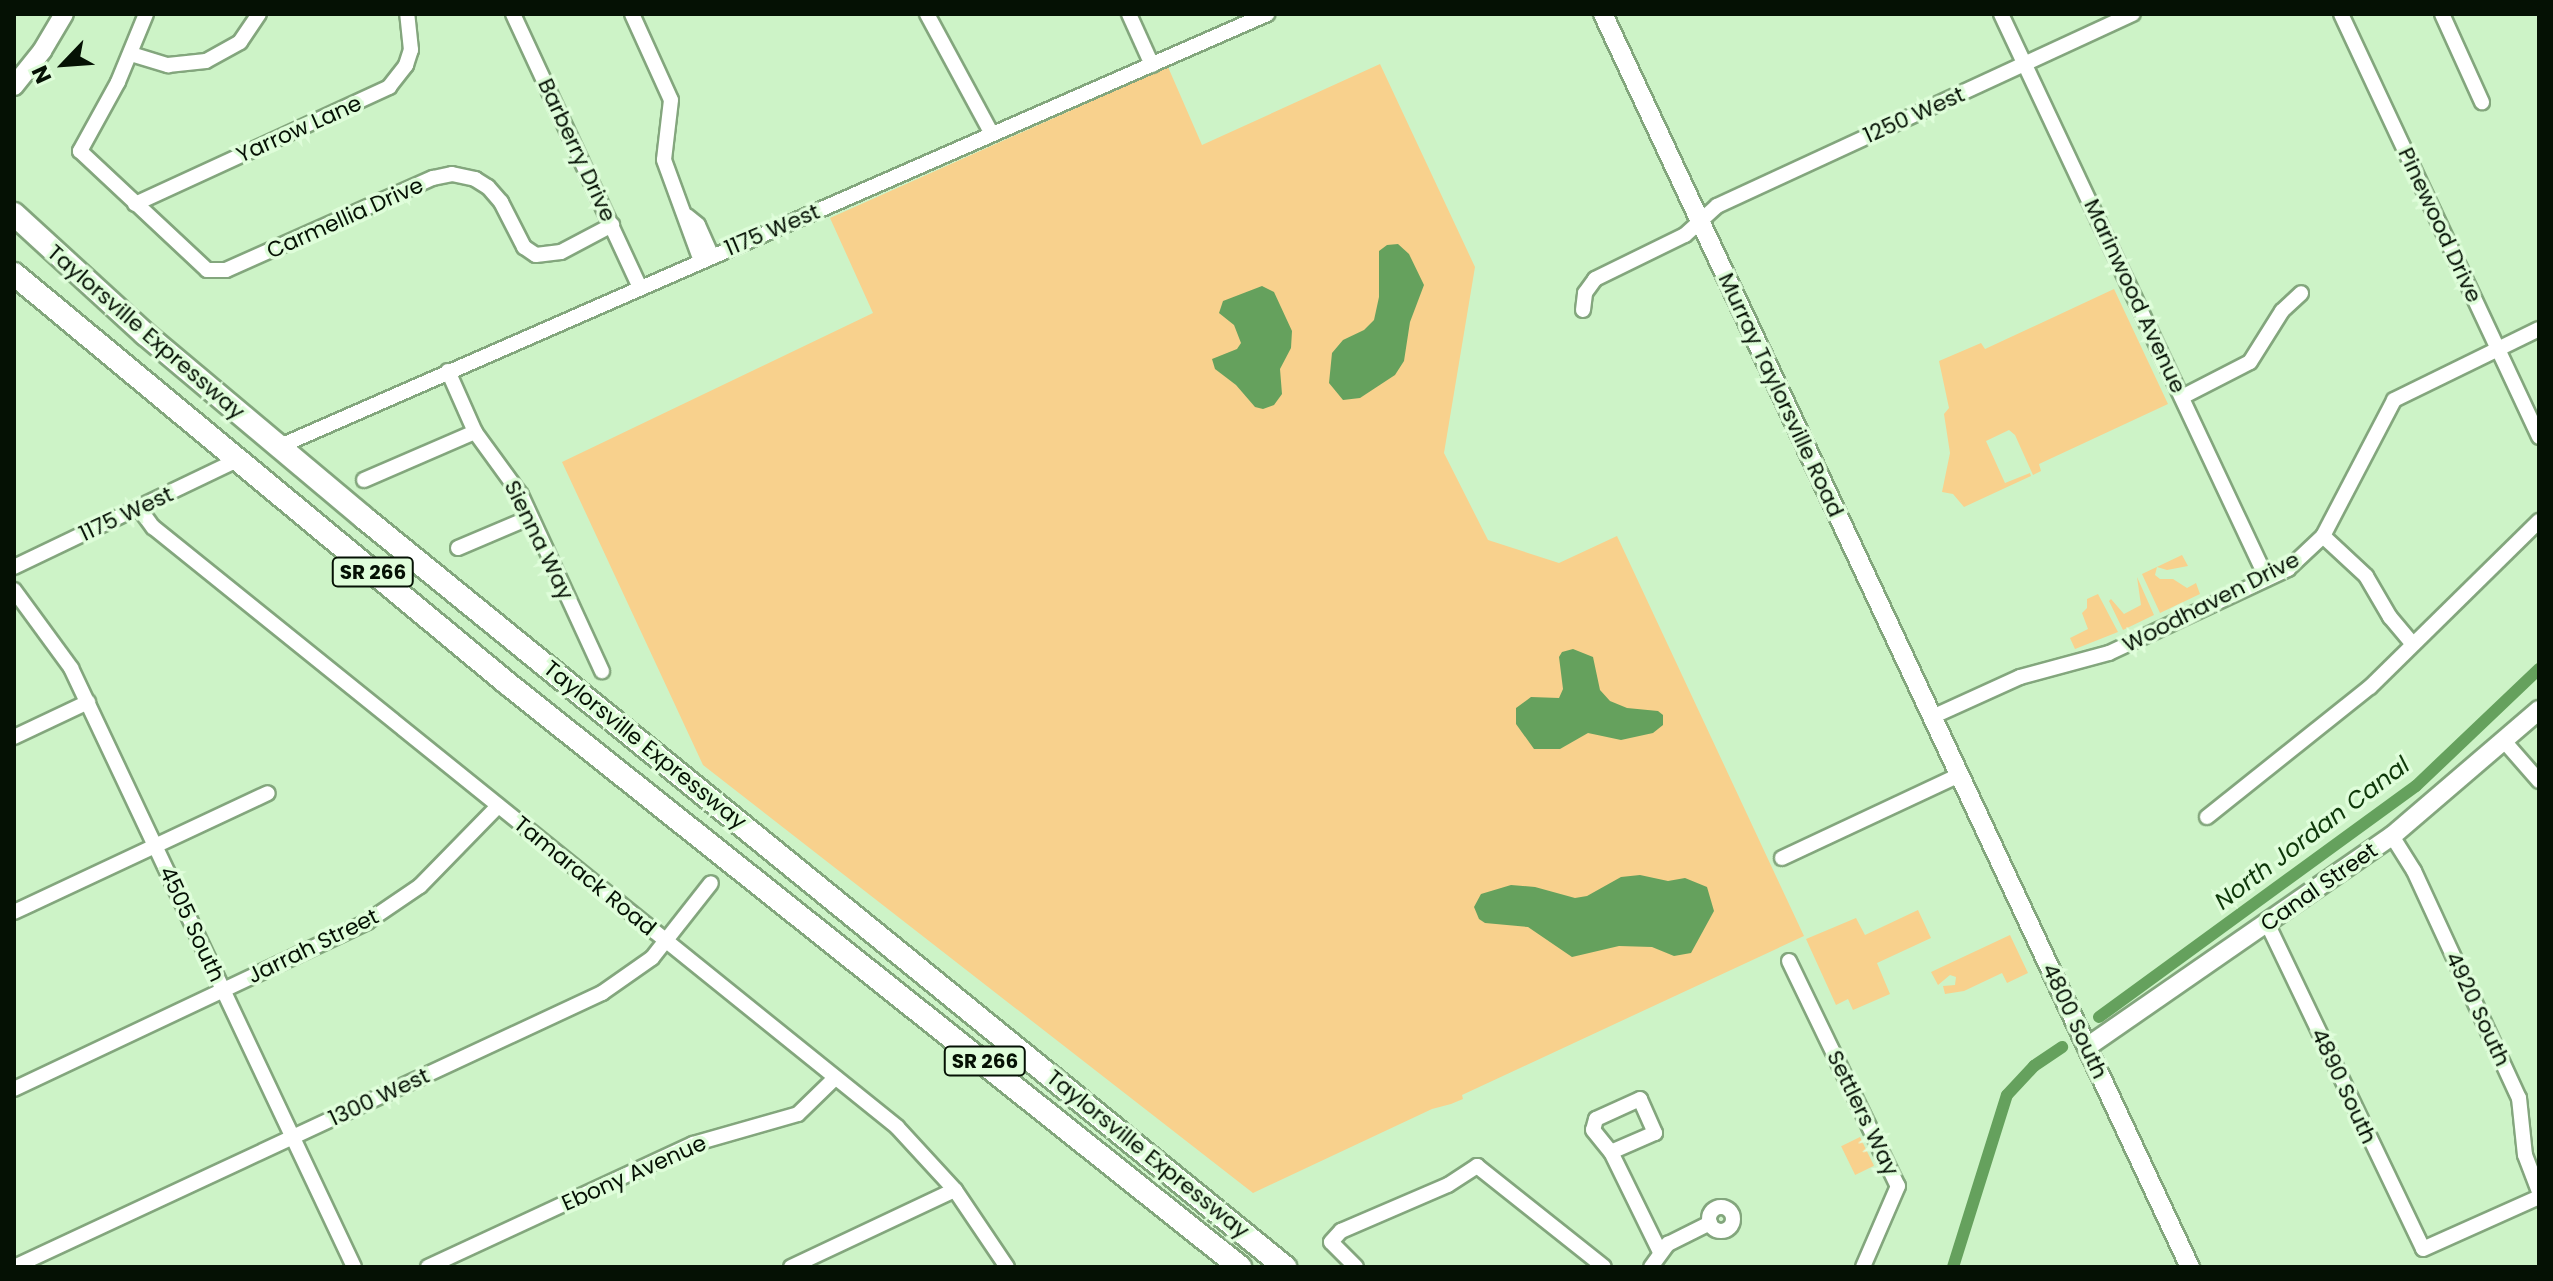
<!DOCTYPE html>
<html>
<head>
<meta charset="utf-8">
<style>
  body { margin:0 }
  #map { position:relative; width:2553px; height:1281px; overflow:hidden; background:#cdf3c7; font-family:Poppins,sans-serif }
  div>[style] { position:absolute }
  .green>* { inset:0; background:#f8d18d; transform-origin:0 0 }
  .water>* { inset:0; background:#65a15d }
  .canal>* { height:12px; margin:-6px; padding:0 6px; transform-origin:6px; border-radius:6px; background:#65a15d }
  .roads { filter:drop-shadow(2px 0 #83a67d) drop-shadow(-2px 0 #83a67d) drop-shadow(0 2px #83a67d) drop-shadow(0 -2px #83a67d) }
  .minor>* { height:14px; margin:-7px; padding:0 7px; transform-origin:7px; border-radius:7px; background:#fff }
  .minor>.ring { margin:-7px; padding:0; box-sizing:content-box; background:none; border:14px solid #fff; border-radius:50% }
  .tertiary>* { height:18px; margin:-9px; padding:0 9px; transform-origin:9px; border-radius:9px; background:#fff }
  .primary>* { height:22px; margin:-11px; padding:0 11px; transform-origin:11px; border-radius:11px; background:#fff }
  span { translate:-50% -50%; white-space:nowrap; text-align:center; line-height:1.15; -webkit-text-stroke:7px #dffdda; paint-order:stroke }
  .shield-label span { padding:2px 6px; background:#dffdda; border:2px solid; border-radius:6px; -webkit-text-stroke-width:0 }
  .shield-label { font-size:20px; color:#051104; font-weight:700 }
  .street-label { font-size:22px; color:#051104 }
  .water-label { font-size:24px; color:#0e3809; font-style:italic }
  .frame { position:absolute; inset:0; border:16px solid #051104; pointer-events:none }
  .north { position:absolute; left:24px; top:24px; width:80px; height:80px; -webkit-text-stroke:6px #dffdda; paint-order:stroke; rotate:245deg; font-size:22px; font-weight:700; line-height:32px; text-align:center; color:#051104 }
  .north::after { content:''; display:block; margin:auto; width:28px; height:36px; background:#051104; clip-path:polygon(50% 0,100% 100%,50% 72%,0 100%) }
</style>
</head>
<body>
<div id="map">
  <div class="green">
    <div style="clip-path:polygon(1380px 64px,1475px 267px,1444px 453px,1488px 540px,1559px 563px,1617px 536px,1804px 936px,1462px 1095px,1463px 1099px,1451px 1104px,1432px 1109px,1253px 1193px,703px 765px,562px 462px,873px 313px,830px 218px,1168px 67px,1202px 145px)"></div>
    <div style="clip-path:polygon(2114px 289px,2168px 404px,2039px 464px,2041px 471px,2033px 475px,2015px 435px,2009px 430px,1986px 441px,2005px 483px,2030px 473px,2031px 476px,1964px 507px,1953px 494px,1942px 492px,1950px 453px,1944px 414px,1949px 408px,1939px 361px,1981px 343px,1985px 349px)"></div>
    <div style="clip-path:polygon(2182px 555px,2188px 566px,2167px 570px,2157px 567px,2155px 575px,2160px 579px,2173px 579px,2187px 588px,2196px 583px,2200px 594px,2160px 613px,2142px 574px)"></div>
    <div style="clip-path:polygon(2137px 577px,2154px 615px,2123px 630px,2109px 601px,2111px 599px,2124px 614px,2141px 605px)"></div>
    <div style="clip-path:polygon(2098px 594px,2118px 632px,2075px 649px,2070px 638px,2088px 629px,2082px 613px,2087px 608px,2087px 599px)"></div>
    <div style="clip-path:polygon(1918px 910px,1931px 938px,1877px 963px,1890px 994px,1853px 1010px,1848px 999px,1836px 1005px,1806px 939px,1856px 918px,1865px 935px)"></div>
    <div style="clip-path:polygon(2010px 935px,2028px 973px,2007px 983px,2002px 973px,1964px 991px,1945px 994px,1943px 986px,1955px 985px,1956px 977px,1950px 975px,1938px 985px,1931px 972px)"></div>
    <div style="left:1860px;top:1137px;width:32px;height:21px;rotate:64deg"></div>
  </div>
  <div class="water">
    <div style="clip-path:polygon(1398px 244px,1409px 254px,1424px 285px,1410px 322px,1404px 361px,1395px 375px,1360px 398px,1343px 400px,1329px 383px,1332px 353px,1343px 340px,1364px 330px,1374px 320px,1379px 297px,1379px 251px,1387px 245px)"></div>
    <div style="clip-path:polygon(1262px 286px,1274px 292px,1292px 331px,1291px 348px,1280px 369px,1282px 394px,1274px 405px,1263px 409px,1255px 407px,1236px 385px,1215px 369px,1212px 359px,1237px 349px,1241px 343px,1234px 325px,1219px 313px,1223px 301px)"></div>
    <div style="clip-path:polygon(1573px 649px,1593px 657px,1600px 690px,1610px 701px,1627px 708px,1658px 711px,1663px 715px,1663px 725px,1653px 733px,1621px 740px,1588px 733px,1560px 749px,1534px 749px,1516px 724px,1516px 708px,1531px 697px,1559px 698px,1563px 689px,1559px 657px,1562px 652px)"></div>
    <div style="clip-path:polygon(1640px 875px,1668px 881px,1685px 878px,1707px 887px,1714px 911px,1691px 953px,1674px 956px,1652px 947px,1619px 946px,1572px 957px,1528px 927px,1485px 923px,1479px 919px,1474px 907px,1481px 894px,1511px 885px,1535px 887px,1575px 898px,1587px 896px,1621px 877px)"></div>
  </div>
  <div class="canal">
    <div style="left:2099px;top:1017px;width:392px;rotate:-36.1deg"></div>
    <div style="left:2416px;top:786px;width:170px;rotate:-43.6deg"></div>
    <div style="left:1953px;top:1267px;width:180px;rotate:-72.6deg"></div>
    <div style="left:2007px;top:1095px;width:40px;rotate:-47deg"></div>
    <div style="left:2034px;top:1066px;width:34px;rotate:-34deg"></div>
  </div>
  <div class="roads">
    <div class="minor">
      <div style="left:146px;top:14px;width:74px;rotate:112.4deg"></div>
      <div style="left:118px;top:82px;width:79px;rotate:118.8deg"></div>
      <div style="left:80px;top:151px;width:174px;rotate:43.1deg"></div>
      <div style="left:207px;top:270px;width:19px"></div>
      <div style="left:226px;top:270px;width:227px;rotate:-24deg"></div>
      <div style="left:433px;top:178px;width:19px;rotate:-12deg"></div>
      <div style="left:452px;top:174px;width:24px;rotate:12deg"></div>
      <div style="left:475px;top:179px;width:15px;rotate:32deg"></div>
      <div style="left:488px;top:187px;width:20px;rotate:49deg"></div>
      <div style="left:501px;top:202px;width:51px;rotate:62.9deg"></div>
      <div style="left:524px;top:247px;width:14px;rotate:34deg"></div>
      <div style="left:536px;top:255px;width:25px;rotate:-7deg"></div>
      <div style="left:561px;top:252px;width:58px;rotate:-27.9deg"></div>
      <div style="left:513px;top:14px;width:301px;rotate:65.1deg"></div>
      <div style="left:632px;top:14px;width:94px;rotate:65.6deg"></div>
      <div style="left:671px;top:100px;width:60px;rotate:96.7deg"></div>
      <div style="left:664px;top:160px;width:108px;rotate:69.9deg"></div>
      <div style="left:927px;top:14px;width:136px;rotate:61.6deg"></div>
      <div style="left:1129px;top:14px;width:56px;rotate:65.7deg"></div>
      <div style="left:2001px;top:14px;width:624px;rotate:64.79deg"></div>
      <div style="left:2341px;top:14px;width:467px;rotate:64.9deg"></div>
      <div style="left:2442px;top:14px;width:97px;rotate:65.6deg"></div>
      <div style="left:131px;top:54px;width:39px;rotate:17deg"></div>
      <div style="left:168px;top:65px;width:38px;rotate:-6deg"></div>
      <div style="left:206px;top:61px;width:39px;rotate:-29deg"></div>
      <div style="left:240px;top:42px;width:34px;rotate:-56deg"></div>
      <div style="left:135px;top:204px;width:280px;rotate:-24.7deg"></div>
      <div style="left:389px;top:87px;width:28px;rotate:-52deg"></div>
      <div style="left:406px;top:65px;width:16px;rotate:-72deg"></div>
      <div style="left:411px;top:50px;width:36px;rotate:-96deg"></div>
      <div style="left:687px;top:216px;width:14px;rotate:39deg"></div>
      <div style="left:698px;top:225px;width:34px;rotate:66deg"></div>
      <div style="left:1583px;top:310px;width:17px;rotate:-83deg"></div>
      <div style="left:1585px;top:293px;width:17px;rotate:-54deg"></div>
      <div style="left:1595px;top:279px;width:100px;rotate:-26.1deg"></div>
      <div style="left:1685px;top:235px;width:43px;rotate:-42.2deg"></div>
      <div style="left:1717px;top:206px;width:458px;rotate:-24.8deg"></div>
      <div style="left:448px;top:371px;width:67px;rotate:66.1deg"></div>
      <div style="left:475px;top:432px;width:78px;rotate:53.9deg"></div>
      <div style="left:521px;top:495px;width:194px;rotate:65.3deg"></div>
      <div style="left:2182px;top:397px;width:76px;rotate:-27.2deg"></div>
      <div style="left:2250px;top:362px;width:60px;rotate:-57.9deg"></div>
      <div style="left:2282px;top:311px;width:26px;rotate:-43deg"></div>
      <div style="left:278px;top:447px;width:1080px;rotate:-23.64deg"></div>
      <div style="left:364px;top:480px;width:121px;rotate:-23.4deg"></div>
      <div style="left:139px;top:508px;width:24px;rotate:54deg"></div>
      <div style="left:153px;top:527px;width:956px;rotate:38.88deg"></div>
      <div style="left:897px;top:1127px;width:86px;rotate:47.4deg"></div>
      <div style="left:955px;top:1190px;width:93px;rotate:56deg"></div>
      <div style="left:2323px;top:536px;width:59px;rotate:42.9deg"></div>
      <div style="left:2366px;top:576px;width:48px;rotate:59.7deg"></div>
      <div style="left:2390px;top:617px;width:35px;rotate:50deg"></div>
      <div style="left:458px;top:548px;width:79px;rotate:-23deg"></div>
      <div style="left:14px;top:567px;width:247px;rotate:-25.6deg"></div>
      <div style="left:14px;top:590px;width:97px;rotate:53.8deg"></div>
      <div style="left:71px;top:668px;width:662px;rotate:64.71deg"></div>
      <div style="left:1932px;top:717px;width:97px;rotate:-24.4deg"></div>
      <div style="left:2020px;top:677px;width:92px;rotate:-15.1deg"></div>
      <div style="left:2109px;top:653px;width:198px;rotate:-25.1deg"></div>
      <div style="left:2288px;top:569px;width:48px;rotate:-43.3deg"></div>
      <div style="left:2323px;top:536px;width:153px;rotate:-62.4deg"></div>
      <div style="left:2394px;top:400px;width:161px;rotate:-26.1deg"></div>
      <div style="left:14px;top:737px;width:82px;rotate:-25.3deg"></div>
      <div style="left:2504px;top:741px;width:53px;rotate:48.8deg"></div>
      <div style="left:2207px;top:817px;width:208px;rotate:-38.6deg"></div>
      <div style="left:2370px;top:687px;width:237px;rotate:-44.5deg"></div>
      <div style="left:2392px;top:836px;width:41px;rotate:57.8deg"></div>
      <div style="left:2414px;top:871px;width:250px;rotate:65.2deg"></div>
      <div style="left:2519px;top:1098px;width:57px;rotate:84deg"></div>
      <div style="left:2525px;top:1155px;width:39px;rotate:69deg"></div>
      <div style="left:1782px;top:858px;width:195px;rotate:-25.1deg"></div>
      <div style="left:14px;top:912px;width:280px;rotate:-25.1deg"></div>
      <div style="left:2267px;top:923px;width:361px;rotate:64.4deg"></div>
      <div style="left:2423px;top:1249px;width:127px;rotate:-24.1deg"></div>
      <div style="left:1789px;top:961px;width:250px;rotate:64.2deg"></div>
      <div style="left:1898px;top:1186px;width:88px;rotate:113.4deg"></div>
      <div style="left:14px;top:1089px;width:391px;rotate:-25.3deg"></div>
      <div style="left:367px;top:922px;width:64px;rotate:-34.2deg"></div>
      <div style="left:420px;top:886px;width:112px;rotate:-45.7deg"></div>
      <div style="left:1611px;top:1152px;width:48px;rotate:-23.4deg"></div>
      <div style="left:1655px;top:1133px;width:37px;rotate:-114deg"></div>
      <div style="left:1640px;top:1099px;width:48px;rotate:155.6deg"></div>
      <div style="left:1596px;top:1119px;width:11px;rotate:105deg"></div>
      <div style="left:1593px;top:1130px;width:28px;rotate:51deg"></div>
      <div style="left:1611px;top:1152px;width:111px;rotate:63.9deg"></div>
      <div class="ring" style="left:1709px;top:1207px;width:10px;height:10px"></div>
      <div style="left:14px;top:1267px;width:649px;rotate:-24.98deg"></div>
      <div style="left:602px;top:993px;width:61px;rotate:-35deg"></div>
      <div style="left:652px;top:958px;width:95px;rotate:-51.8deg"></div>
      <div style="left:428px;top:1267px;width:292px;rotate:-24.9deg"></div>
      <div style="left:693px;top:1144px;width:109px;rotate:-15.9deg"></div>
      <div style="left:798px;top:1114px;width:52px;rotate:-44.2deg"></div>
      <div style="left:791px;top:1267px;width:181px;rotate:-25.2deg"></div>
      <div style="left:1356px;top:1267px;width:35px;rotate:-135deg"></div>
      <div style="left:1331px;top:1242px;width:15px;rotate:-48deg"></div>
      <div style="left:1341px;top:1231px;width:116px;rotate:-23.3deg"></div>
      <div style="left:1448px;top:1185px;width:35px;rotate:-33deg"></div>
      <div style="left:1477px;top:1166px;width:162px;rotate:38.5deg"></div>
      <div style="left:1651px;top:1267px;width:29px;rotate:-54deg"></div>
      <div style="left:1668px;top:1244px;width:47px;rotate:-26.6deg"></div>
    </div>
    <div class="tertiary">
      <div style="left:1603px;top:14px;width:1384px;rotate:64.9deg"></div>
      <div style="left:14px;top:86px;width:45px;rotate:-51.3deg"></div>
      <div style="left:42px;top:51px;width:43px;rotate:-59.3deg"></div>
      <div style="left:2087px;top:1047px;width:371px;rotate:-34.7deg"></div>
      <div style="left:2392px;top:836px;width:194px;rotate:-40.6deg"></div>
    </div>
    <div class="primary">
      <div style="left:14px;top:214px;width:178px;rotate:42.5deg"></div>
      <div style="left:145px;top:334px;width:285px;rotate:40deg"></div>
      <div style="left:363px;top:517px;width:1189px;rotate:39.13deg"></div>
      <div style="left:14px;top:274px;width:642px;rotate:39.69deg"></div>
      <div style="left:508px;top:684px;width:936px;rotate:38.54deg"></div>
    </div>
  </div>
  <div class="shield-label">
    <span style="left:373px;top:572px">SR 266</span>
    <span style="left:985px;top:1061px">SR 266</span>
  </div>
  <div class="street-label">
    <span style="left:1914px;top:115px;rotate:-24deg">1250 West</span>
    <span style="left:299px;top:129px;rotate:-24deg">Yarrow Lane</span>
    <span style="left:577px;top:150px;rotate:65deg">Barberry Drive</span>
    <span style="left:345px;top:218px;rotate:-24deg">Carmellia Drive</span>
    <span style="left:2440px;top:225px;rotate:65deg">Pinewood Drive</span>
    <span style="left:772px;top:230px;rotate:-23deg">1175 West</span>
    <span style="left:2135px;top:296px;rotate:65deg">Marinwood Avenue</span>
    <span style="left:146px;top:332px;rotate:41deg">Taylorsville Expressway</span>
    <span style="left:1781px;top:395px;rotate:65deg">Murray Taylorsville Road</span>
    <span style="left:126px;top:514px;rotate:-25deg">1175 West</span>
    <span style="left:539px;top:540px;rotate:64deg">Sienna Way</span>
    <span style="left:2211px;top:602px;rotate:-27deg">Woodhaven Drive</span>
    <span style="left:645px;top:745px;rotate:39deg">Taylorsville Expressway</span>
    <span style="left:585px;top:876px;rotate:39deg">Tamarack Road</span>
    <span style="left:2319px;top:887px;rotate:-35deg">Canal Street</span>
    <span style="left:192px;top:924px;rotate:65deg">4505 South</span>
    <span style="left:313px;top:946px;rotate:-26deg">Jarrah Street</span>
    <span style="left:2478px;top:1009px;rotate:65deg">4920 South</span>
    <span style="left:2075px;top:1021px;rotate:65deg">4800 South</span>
    <span style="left:2344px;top:1086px;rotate:65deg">4890 South</span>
    <span style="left:379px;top:1097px;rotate:-25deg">1300 West</span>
    <span style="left:1863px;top:1113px;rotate:64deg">Settlers Way</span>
    <span style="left:1148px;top:1154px;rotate:39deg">Taylorsville Expressway</span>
    <span style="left:634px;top:1173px;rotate:-24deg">Ebony Avenue</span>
  </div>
  <div class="water-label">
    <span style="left:2312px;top:833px;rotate:-37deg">North Jordan Canal</span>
  </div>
  <div class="frame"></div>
  <div class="north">N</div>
</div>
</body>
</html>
